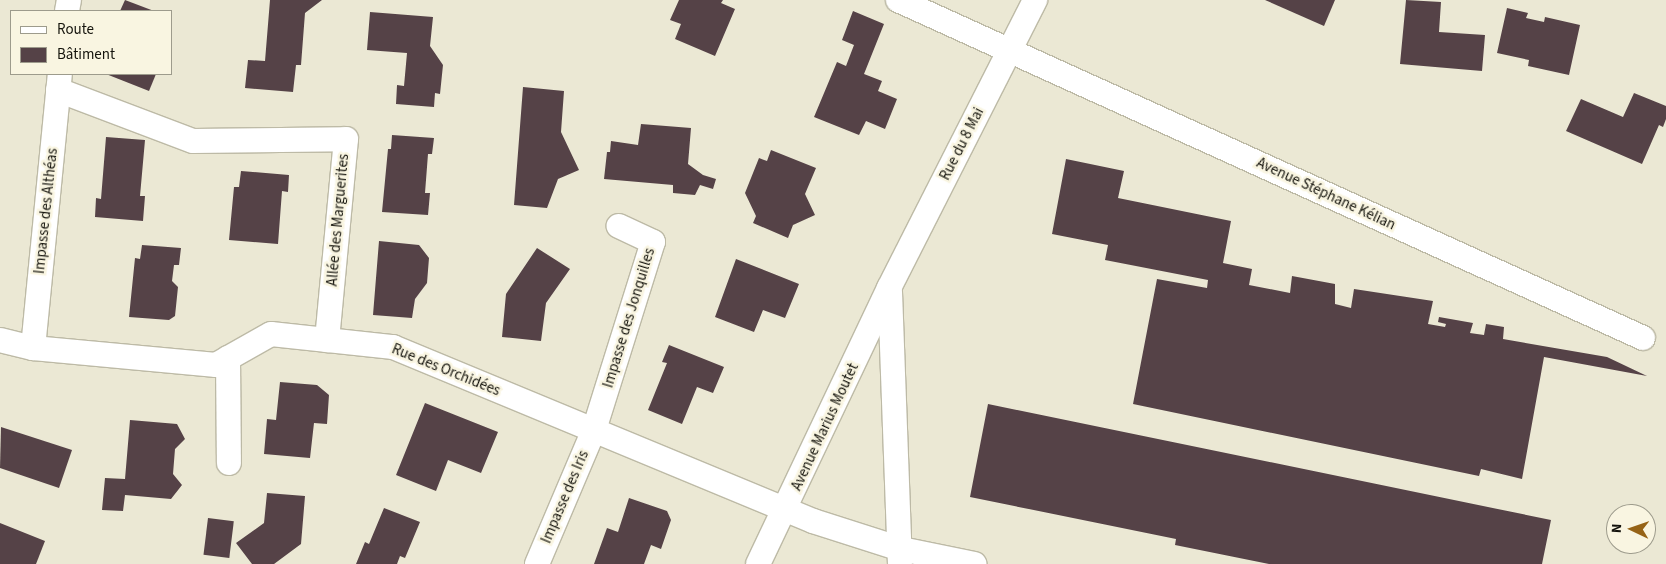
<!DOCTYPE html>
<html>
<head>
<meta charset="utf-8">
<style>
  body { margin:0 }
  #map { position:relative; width:1666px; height:564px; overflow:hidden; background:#ebe8d4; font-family:"Source Sans 3",sans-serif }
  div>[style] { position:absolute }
  .building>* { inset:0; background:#554247; transform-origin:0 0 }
  .roads { filter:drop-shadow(1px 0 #bdbaa6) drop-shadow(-1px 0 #bdbaa6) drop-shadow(0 1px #bdbaa6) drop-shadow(0 -1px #bdbaa6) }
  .street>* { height:24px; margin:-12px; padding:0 12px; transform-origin:12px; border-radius:12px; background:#fff }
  span { translate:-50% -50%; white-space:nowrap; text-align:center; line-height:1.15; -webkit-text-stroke:5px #f9f5e1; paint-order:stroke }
  .street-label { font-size:15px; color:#14130c }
  .legend { position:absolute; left:10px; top:10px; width:162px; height:65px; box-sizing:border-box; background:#f9f5e1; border:1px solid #9d9b8c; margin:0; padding:6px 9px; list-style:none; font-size:15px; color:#14130c }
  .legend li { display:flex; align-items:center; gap:10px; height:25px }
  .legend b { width:25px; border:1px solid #9d9b8c }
  .north { position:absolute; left:1606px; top:504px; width:50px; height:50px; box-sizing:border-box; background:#f9f5e1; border:1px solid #9d9b8c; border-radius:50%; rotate:273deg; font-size:14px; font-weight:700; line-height:20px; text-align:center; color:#14130c }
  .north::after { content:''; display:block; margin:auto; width:18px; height:22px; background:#966316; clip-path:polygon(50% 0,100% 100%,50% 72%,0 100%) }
</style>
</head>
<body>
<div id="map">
  <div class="building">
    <div style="clip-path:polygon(125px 0,154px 11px,120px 11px)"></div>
    <div style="clip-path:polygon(270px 0,322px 0,305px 13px,301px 65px,296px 65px,293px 92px,245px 88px,248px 60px,265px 61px)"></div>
    <div style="clip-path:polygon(679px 0,723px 0,721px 3px,735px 9px,715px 56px,675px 39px,681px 24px,670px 20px)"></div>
    <div style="clip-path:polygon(1265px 0,1335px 0,1324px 26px)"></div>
    <div style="clip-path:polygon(1406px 0,1441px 2px,1439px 32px,1485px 35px,1482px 71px,1400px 64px)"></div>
    <div style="clip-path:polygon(1507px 8px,1528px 13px,1526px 18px,1544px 22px,1545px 17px,1580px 25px,1569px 75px,1528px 66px,1529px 60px,1497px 53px)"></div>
    <div style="clip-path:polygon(853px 11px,884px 24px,864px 74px,882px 81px,878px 91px,897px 99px,885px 129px,866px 121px,859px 135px,814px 117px,837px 62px,846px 66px,854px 45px,842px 40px)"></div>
    <div style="clip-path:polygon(370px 12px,433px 17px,430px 46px,443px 65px,440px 94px,435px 93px,434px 107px,396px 104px,397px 85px,404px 86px,407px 53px,367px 50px)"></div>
    <div style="clip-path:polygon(106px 74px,156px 74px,149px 91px)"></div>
    <div style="clip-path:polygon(523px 87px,564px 91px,561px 132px,579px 170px,558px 179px,547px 208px,514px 205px)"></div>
    <div style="clip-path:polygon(1634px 93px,1666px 106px,1666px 119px,1663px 127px,1659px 125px,1642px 164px,1566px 131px,1581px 99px,1623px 117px)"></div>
    <div style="clip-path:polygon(641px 124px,691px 128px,688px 164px,703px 175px,716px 179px,713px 189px,700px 185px,695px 195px,673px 193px,673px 185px,604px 179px,607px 152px,610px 152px,611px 141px,638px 145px)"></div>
    <div style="clip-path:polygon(392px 135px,434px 138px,432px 154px,428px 154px,425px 193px,430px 193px,428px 215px,382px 212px,388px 149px,391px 149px)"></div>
    <div style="clip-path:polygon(106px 137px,145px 140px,140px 196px,145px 196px,143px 221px,95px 217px,96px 198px,101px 199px)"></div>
    <div style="clip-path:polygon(771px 150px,816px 168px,805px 194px,815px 215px,793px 225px,788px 238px,753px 223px,756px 216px,745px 193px,759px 158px,767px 161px)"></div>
    <div style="clip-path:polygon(1066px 159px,1124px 171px,1118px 198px,1231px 221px,1223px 263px,1252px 269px,1249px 285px,1290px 293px,1292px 276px,1335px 284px,1335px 304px,1351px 308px,1354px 289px,1433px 301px,1428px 324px,1445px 327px,1446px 324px,1438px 322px,1439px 317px,1473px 323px,1470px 333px,1484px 335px,1486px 324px,1504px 327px,1503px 339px,1607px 357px,1647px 376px,1544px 357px,1522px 479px,1481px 469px,1479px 476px,1133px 404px,1157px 279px,1207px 288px,1208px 280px,1105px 260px,1108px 245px,1052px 234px)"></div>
    <div style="clip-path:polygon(241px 171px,289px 175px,288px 192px,282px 191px,278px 244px,229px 240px,234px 187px,239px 187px)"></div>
    <div style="clip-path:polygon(379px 241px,419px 245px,429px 258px,427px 283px,415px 299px,412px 318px,373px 315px)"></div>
    <div style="clip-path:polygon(142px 245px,181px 248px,179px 265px,174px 265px,172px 281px,178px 287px,175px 316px,169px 320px,129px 317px,135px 258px,140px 259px)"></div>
    <div style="clip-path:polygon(537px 248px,570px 269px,546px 303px,541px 341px,502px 337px,506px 294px)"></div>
    <div style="clip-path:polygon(736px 259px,799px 284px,785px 318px,763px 310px,754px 332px,715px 317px)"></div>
    <div style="clip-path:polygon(669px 345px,724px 367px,713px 393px,697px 387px,682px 424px,648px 410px,667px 363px,662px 362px)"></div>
    <div style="clip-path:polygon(280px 382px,317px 385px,329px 395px,327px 424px,314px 423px,310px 458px,264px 454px,267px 419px,276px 420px)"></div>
    <div style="clip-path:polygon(425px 403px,498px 432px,481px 473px,448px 460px,436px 491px,396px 475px)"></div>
    <div style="clip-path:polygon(988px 404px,1551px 520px,1542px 564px,1269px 564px,1175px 545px,1176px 539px,970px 497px)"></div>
    <div style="clip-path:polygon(130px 420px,177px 424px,185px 439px,175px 449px,173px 474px,182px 485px,171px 499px,125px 495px,123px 511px,102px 510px,105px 478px,125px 479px)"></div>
    <div style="clip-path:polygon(1px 427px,72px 450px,59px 488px,0 468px)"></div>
    <div style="clip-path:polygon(267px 493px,305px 496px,301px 544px,274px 564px,252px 564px,236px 543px,264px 523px)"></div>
    <div style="clip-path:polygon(629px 498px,667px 511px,671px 520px,661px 549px,651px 545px,644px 564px,594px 564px,607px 528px,618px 532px)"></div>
    <div style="clip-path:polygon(384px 508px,420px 522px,405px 558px,400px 556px,397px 564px,356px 564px,365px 542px,369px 544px)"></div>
    <div style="left:208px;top:518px;width:26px;height:37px;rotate:7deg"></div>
    <div style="clip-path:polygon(0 523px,45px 541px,36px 564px,0 564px)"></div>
  </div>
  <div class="roads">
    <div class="street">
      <div style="left:898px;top:0;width:818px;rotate:24.4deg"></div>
      <div style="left:67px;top:11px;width:11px;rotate:-80deg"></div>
      <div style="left:58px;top:90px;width:144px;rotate:20.7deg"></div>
      <div style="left:193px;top:141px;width:153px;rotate:-0.7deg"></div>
      <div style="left:346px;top:139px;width:202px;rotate:95.4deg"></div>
      <div style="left:890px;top:292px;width:271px;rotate:87.9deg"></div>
      <div style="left:0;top:340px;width:34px;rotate:14deg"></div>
      <div style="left:33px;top:348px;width:184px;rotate:5.3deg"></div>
      <div style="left:216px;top:365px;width:63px;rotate:-29.4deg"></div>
      <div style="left:271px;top:334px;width:123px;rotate:6.1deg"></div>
      <div style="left:393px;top:347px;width:455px;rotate:22.5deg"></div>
      <div style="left:813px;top:521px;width:92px;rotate:17.7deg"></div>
      <div style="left:901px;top:549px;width:75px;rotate:11.6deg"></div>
      <div style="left:33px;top:348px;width:274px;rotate:-84.4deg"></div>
      <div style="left:228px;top:358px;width:105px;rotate:89.5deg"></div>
      <div style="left:537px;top:564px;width:146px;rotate:-67deg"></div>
      <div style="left:594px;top:430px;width:197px;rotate:-72.6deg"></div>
      <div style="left:653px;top:242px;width:38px;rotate:-155deg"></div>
      <div style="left:758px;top:564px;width:306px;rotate:-64.6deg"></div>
      <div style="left:889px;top:288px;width:323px;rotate:-63.1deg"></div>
    </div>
  </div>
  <div class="street-label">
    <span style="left:962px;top:144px;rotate:-63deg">Rue du 8 Mai</span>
    <span style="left:1326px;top:194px;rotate:25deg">Avenue Stéphane Kélian</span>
    <span style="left:46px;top:211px;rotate:-84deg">Impasse des Althéas</span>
    <span style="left:338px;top:220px;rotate:-85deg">Allée des Marguerites</span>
    <span style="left:629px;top:318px;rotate:-73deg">Impasse des Jonquilles</span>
    <span style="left:446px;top:370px;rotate:22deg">Rue des Orchidées</span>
    <span style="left:825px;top:427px;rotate:-65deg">Avenue Marius Moutet</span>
    <span style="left:565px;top:497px;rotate:-67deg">Impasse des Iris</span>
  </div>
  <ul class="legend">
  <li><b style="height:6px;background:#fff"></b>Route</li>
  <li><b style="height:14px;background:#554247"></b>Bâtiment</li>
  </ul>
  <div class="north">N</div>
</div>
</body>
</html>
